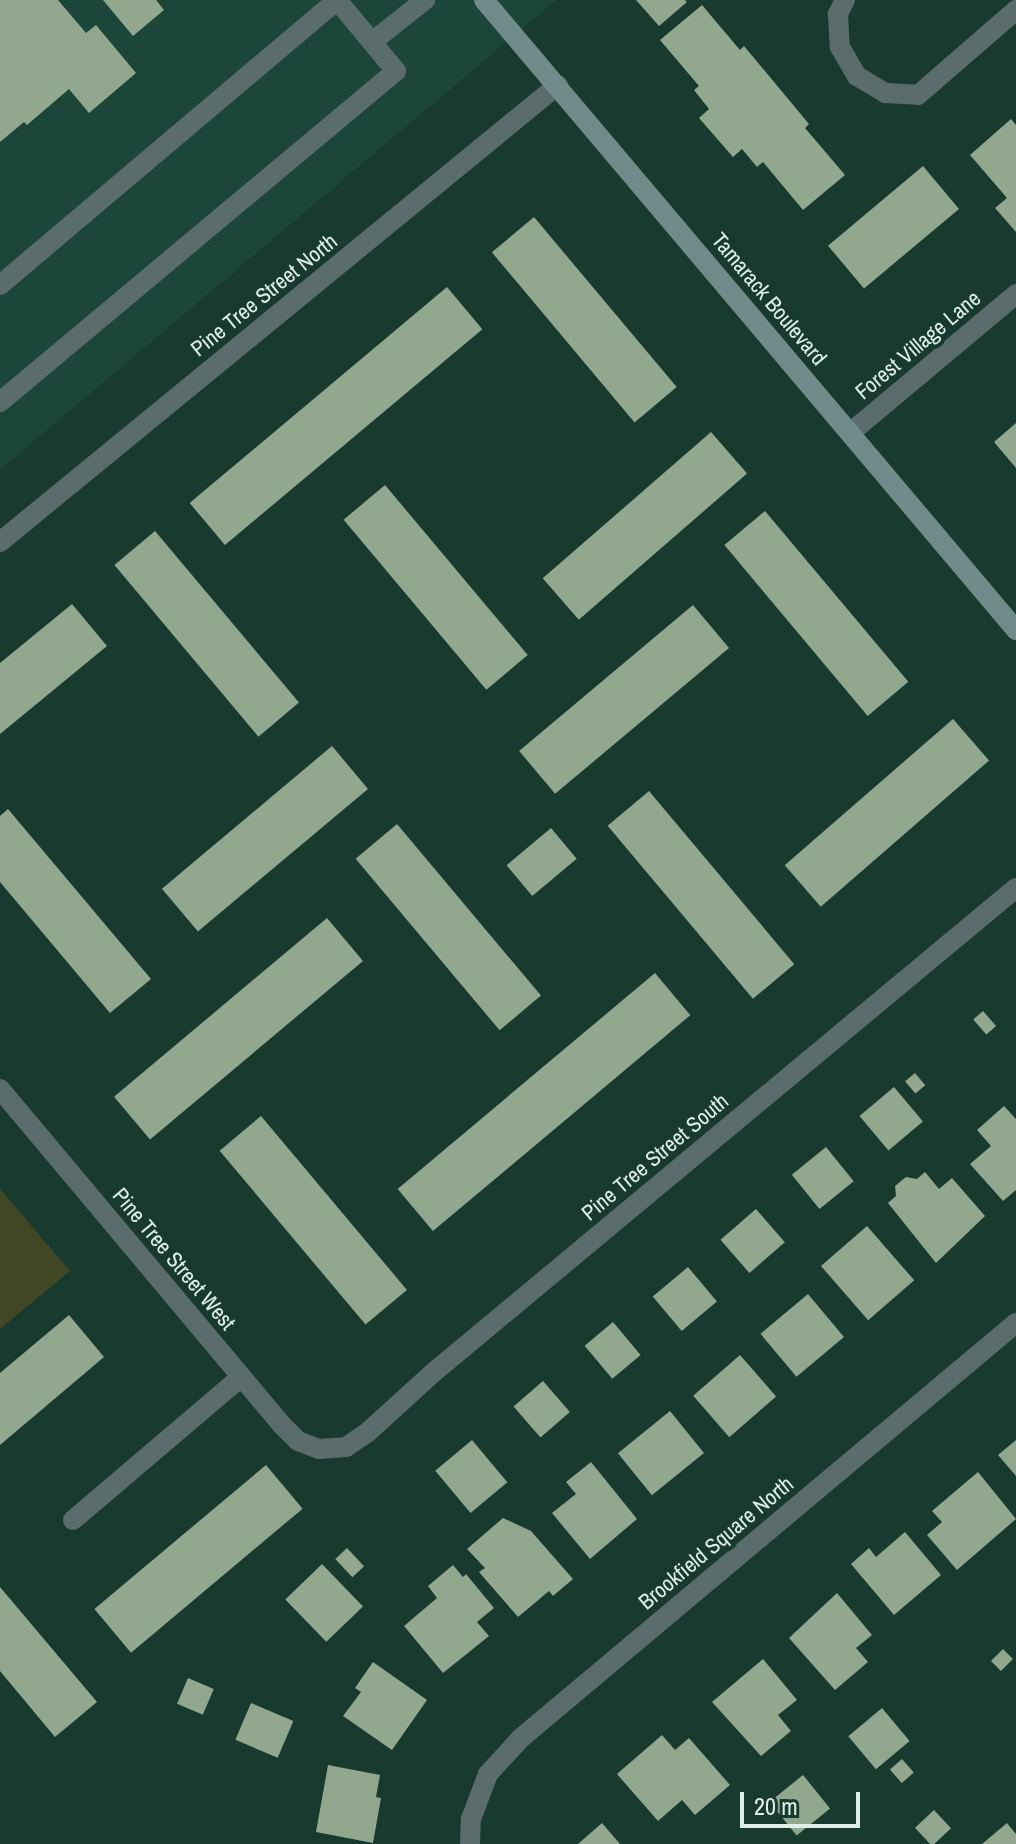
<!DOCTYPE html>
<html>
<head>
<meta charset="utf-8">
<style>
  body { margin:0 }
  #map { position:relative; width:1016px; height:1844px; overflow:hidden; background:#193a2f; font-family:"Archivo Narrow",sans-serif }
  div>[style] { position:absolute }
  .built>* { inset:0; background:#1c463a }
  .green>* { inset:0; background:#414625 }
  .building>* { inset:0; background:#91a88f; transform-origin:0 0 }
  .lane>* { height:20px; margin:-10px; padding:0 10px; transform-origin:10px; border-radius:10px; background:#5b6c6c }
  .street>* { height:20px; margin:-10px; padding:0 10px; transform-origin:10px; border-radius:10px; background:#5b6c6c }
  .secondary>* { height:20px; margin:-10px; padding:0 10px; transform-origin:10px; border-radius:10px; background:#718b8b }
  span { translate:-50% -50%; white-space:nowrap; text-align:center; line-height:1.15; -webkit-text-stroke:8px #193a2f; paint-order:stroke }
  .street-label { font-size:22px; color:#ddefe8 }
  .scale { position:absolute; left:740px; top:1792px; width:120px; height:36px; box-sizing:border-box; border:4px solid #ddefe8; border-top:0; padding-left:10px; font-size:24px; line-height:28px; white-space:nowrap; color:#ddefe8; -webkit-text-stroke:6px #193a2f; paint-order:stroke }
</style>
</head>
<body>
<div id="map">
  <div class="built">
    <div style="clip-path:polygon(0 0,556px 0,0 470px)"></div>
  </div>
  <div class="green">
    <div style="clip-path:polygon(0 1189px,70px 1271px,0 1329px)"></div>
  </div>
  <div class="building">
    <div style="clip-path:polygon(0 0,58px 0,86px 33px,96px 25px,136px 73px,89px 113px,69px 89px,27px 125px,24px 122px,0 142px)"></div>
    <div style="clip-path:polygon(103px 0,156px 0,164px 10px,133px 36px)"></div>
    <div style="clip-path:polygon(636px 0,685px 0,687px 2px,659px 26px)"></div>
    <div style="clip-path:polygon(702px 5px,740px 50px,744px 46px,809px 124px,805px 128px,845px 175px,803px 210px,763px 162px,757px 167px,742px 149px,733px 157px,699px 118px,709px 109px,694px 90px,699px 86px,660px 40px)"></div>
    <div style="clip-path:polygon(1011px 119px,1016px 125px,1016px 232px,995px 208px,1007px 198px,970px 155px)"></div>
    <div style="left:923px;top:166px;width:56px;height:124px;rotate:50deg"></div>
    <div style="left:534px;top:217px;width:222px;height:55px;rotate:50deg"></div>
    <div style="left:447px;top:287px;width:55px;height:336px;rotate:50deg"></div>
    <div style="clip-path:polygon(1016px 423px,1016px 468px,994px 442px)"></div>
    <div style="left:711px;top:432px;width:55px;height:223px;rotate:49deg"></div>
    <div style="left:385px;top:485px;width:222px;height:54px;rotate:50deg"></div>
    <div style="left:765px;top:511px;width:223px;height:53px;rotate:50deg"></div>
    <div style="left:155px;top:531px;width:224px;height:53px;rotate:50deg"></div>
    <div style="clip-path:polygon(72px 604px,107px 646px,0 734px,0 663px)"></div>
    <div style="left:693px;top:605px;width:56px;height:227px;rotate:50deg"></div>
    <div style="left:953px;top:719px;width:55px;height:223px;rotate:49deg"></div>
    <div style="left:332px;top:746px;width:56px;height:222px;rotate:50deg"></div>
    <div style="left:649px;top:791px;width:226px;height:54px;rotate:50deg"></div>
    <div style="clip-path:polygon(8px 809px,151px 979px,110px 1013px,0 882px,0 816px)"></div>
    <div style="left:397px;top:824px;width:224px;height:54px;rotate:50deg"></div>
    <div style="left:551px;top:828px;width:40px;height:58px;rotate:50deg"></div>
    <div style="left:327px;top:918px;width:56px;height:278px;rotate:50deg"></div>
    <div style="left:655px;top:973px;width:55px;height:336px;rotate:50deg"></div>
    <div style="left:983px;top:1011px;width:20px;height:13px;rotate:49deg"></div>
    <div style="left:915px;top:1073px;width:16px;height:13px;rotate:50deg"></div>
    <div style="left:894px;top:1087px;width:45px;height:45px;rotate:50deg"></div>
    <div style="clip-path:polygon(1004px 1106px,1016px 1119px,1016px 1190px,1003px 1201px,970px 1164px,991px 1146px,977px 1130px)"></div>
    <div style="left:261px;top:1116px;width:227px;height:54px;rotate:50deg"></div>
    <div style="left:826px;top:1147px;width:44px;height:44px;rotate:51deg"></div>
    <div style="clip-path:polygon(925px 1172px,939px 1189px,952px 1178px,985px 1216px,936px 1263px,888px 1203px,896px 1196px,895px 1186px,906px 1177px,917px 1179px)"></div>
    <div style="left:756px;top:1209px;width:44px;height:47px;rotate:49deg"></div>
    <div style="left:867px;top:1226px;width:72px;height:61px;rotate:49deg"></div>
    <div style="left:688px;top:1267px;width:45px;height:46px;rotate:50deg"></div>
    <div style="left:808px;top:1294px;width:56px;height:62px;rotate:50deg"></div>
    <div style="clip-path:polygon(69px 1315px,104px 1357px,0 1445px,0 1373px)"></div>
    <div style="left:613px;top:1322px;width:43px;height:37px;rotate:50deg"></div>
    <div style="left:740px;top:1355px;width:55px;height:62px;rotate:49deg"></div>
    <div style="left:543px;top:1381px;width:41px;height:39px;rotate:49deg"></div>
    <div style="left:670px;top:1411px;width:54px;height:67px;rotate:51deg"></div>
    <div style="left:472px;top:1440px;width:55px;height:48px;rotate:50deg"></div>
    <div style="clip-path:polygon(1016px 1440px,1016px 1476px,998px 1455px)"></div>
    <div style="clip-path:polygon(591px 1462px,637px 1519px,590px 1559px,552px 1513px,576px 1494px,566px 1482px)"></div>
    <div style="left:266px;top:1465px;width:57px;height:224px;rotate:50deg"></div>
    <div style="clip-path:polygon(978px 1472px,1016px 1519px,957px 1570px,927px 1535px,942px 1522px,932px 1511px)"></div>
    <div style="clip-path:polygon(503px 1518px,531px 1531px,573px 1579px,553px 1596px,549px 1591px,518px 1617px,479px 1572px,485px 1568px,467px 1549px)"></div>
    <div style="clip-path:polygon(905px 1532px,941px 1575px,894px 1615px,851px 1564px,869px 1548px,876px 1557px)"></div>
    <div style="left:347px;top:1548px;width:25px;height:16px;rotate:47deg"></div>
    <div style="left:322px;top:1564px;width:59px;height:51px;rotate:46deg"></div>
    <div style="clip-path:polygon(453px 1565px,463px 1577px,466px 1574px,494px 1608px,477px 1622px,489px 1636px,443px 1673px,404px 1626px,437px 1598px,428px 1586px)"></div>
    <div style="clip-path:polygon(0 1587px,97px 1702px,55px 1737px,0 1671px)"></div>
    <div style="clip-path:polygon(837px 1593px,872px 1635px,856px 1648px,868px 1662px,835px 1690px,789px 1638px)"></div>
    <div style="left:1003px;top:1649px;width:14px;height:17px;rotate:45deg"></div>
    <div style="clip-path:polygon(763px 1659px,797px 1700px,778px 1715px,791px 1731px,761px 1756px,712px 1702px)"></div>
    <div style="clip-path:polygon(373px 1662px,427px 1700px,392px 1750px,343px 1716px,361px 1692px,355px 1688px)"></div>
    <div style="left:188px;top:1678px;width:28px;height:28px;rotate:23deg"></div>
    <div style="left:251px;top:1703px;width:46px;height:40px;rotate:23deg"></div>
    <div style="left:882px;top:1708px;width:43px;height:44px;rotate:50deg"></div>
    <div style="clip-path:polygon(662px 1735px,675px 1750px,689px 1738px,730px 1785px,695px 1815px,682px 1800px,658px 1821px,617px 1774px)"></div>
    <div style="left:902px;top:1759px;width:18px;height:16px;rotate:49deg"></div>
    <div style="clip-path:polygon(328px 1765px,380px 1775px,376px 1797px,381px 1798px,373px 1843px,316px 1832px)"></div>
    <div style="left:803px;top:1775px;width:43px;height:43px;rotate:51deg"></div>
    <div style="left:934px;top:1810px;width:25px;height:26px;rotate:47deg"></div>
    <div style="clip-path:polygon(602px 1823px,620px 1844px,578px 1844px)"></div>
    <div style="clip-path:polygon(1007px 1823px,1016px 1834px,1016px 1844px,982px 1844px)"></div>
  </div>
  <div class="lane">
    <div style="left:845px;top:0;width:16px;rotate:117deg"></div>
    <div style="left:838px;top:14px;width:33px;rotate:87deg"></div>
    <div style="left:840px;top:47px;width:34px;rotate:60deg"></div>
    <div style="left:857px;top:76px;width:33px;rotate:31deg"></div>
    <div style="left:885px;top:93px;width:33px;rotate:3deg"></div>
    <div style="left:918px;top:95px;width:130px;rotate:-40.9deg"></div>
    <div style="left:0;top:285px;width:441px;rotate:-40.2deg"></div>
    <div style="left:337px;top:0;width:55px;rotate:50.2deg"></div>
    <div style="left:0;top:402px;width:516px;rotate:-39.89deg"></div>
    <div style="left:396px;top:71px;width:38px;rotate:-130deg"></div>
    <div style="left:372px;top:42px;width:68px;rotate:-38.4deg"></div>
    <div style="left:850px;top:433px;width:217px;rotate:-39.9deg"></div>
    <div style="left:73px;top:1520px;width:221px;rotate:-40.4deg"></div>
  </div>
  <div class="street">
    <div style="left:0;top:542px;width:721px;rotate:-39.32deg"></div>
    <div style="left:0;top:1089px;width:439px;rotate:50deg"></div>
    <div style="left:282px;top:1425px;width:23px;rotate:45deg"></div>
    <div style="left:298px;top:1441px;width:22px;rotate:21deg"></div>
    <div style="left:319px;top:1449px;width:27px;rotate:-4deg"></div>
    <div style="left:346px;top:1447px;width:27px;rotate:-34deg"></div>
    <div style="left:368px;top:1432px;width:89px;rotate:-42.3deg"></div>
    <div style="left:434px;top:1372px;width:757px;rotate:-39.75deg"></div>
    <div style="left:470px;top:1844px;width:25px;rotate:-88deg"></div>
    <div style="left:471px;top:1819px;width:48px;rotate:-69.3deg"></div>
    <div style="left:488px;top:1774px;width:49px;rotate:-47.5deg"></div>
    <div style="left:521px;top:1738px;width:646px;rotate:-39.98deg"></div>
  </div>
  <div class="secondary">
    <div style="left:484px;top:0;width:825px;rotate:49.82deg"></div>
  </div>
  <div class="street-label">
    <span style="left:264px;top:295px;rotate:-39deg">Pine Tree Street North</span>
    <span style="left:769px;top:299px;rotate:50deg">Tamarack Boulevard</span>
    <span style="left:918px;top:345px;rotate:-40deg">Forest Village Lane</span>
    <span style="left:655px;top:1157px;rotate:-40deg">Pine Tree Street South</span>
    <span style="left:174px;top:1259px;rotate:50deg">Pine Tree Street West</span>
    <span style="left:716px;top:1543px;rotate:-40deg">Brookfield Square North</span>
  </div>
  <div class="scale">20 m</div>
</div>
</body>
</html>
